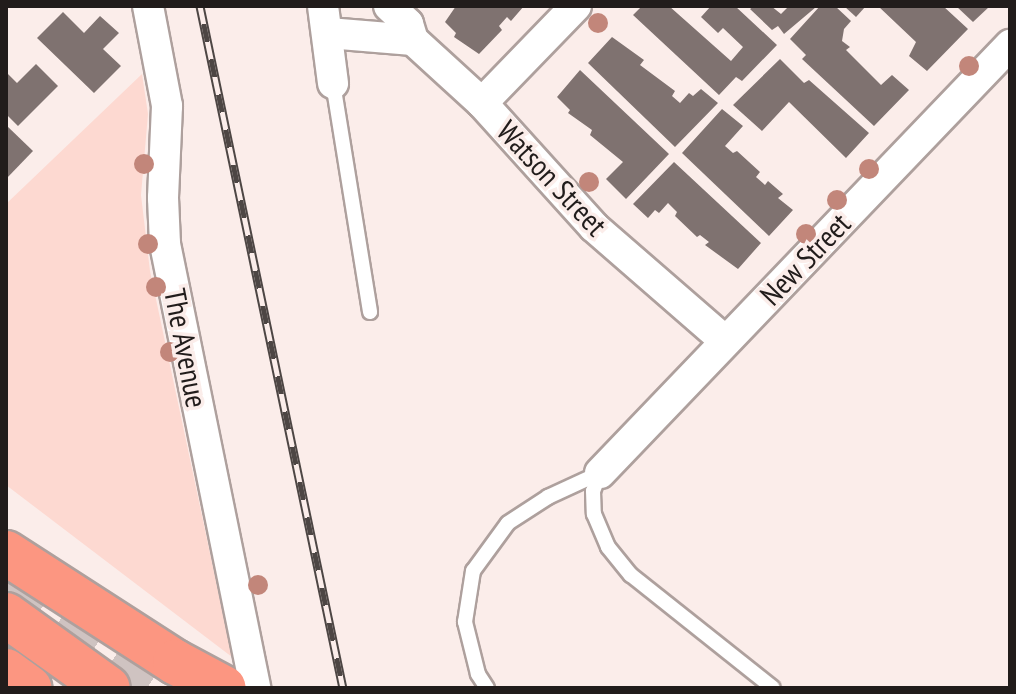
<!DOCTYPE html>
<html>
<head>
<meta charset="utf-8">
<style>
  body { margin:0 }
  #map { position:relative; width:1016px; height:694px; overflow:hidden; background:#fbedea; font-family:"PT Sans Narrow",sans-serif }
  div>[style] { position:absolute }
  .green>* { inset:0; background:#fdd9d1 }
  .building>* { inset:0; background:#7f7270 }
  .highway-tunnel>* { height:44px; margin-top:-22px; transform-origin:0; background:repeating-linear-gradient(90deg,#cfc3c1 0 44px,transparent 0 66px) }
  .roads { filter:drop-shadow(2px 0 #aea09d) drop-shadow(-2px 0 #aea09d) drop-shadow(0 2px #aea09d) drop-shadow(0 -2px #aea09d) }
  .lane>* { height:14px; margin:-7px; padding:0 7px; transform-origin:7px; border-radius:7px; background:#fff }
  .street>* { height:30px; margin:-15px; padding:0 15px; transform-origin:15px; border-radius:15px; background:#fff }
  .highway>* { height:44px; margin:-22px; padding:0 22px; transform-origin:22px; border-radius:22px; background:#fc9681 }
  .rail>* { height:9px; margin-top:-4.5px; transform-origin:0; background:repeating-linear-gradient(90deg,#fbedea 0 18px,#4d4644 0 36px); box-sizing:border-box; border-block:2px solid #4d4644 }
  .trees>* { width:20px; height:20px; margin:-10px; border-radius:50%; background:#c2867a }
  span { translate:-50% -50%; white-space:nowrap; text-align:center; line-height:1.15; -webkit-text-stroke:7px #fbedea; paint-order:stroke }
  .street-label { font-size:30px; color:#211c1b }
  .frame { position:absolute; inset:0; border:8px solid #211c1b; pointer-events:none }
</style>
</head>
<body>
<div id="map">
  <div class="green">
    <div style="clip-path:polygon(142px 74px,148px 114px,141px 195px,150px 271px,232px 657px,6px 485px,6px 204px)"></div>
  </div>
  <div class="building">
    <div style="clip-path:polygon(456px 6px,524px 6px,511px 21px,507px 17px,499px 26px,502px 30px,479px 54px,454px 37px,456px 33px,445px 22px)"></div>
    <div style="clip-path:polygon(642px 6px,669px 6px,731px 61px,743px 47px,723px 28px,718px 33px,701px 17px,711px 6px,735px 6px,777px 45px,742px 81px,736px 77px,719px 95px,633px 15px)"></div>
    <div style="clip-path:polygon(754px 6px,771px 6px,781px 14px,789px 6px,816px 7px,784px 34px,778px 26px,772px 30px,750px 9px)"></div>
    <div style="clip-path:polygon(820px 6px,835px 6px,851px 21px,844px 29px,842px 41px,850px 47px,846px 50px,881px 85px,892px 75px,909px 90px,874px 126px,802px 59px,806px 55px,790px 39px)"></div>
    <div style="clip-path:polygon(844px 6px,866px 6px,856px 17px)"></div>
    <div style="clip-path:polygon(878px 6px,943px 6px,968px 29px,927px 71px,909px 56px,916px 42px)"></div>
    <div style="clip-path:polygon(956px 6px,990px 6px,973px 22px)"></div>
    <div style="clip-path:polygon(63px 12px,84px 33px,100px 16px,119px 33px,103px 49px,121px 66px,94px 93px,37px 38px)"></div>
    <div style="clip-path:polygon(612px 37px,644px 60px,640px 65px,675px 91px,672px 96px,680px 103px,689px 93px,693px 96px,701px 89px,718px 103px,675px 147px,588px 63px)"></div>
    <div style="clip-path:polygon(780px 59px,804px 83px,809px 80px,869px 133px,846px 158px,789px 102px,762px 131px,733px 105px)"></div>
    <div style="clip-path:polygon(36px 64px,58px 86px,18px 126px,6px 114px,6px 72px,17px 83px)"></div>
    <div style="clip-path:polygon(580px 70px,669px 154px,626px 199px,606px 179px,623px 162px,590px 135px,592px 130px,568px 113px,570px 110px,557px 97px)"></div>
    <div style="clip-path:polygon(722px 109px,743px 126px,725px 146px,733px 153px,737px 151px,760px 172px,756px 177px,765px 185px,768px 181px,783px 194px,778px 198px,793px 210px,769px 236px,682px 153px)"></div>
    <div style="clip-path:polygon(6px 125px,33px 151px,6px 179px)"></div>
    <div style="clip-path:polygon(674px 162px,761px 243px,738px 269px,705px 245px,709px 242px,700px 235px,697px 237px,675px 216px,677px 212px,668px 203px,659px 213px,655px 210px,648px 218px,633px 204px)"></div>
  </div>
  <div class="highway-tunnel">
    <div style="left:6px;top:582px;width:194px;rotate:33.2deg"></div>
  </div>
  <div class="roads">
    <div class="lane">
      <div style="left:333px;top:83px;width:232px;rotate:80.8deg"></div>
      <div style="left:600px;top:473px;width:19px;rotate:111deg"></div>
      <div style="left:593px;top:491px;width:23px;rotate:88deg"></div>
      <div style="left:594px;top:514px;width:36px;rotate:67deg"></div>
      <div style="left:608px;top:547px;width:36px;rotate:51deg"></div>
      <div style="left:631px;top:575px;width:181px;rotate:38.5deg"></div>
      <div style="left:487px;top:688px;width:17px;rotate:-123deg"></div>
      <div style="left:478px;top:674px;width:54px;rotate:-104deg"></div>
      <div style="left:465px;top:622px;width:52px;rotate:-81.1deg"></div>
      <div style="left:473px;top:571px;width:59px;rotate:-53.9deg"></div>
      <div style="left:508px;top:523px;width:48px;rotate:-33deg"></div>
      <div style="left:548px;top:497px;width:57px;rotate:-24.8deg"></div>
    </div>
    <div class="street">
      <div style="left:148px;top:6px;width:102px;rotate:79.2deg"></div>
      <div style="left:167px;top:106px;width:92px;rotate:92.5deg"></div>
      <div style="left:163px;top:198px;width:46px;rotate:87.5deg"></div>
      <div style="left:165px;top:244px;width:453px;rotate:78.5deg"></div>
      <div style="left:323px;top:6px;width:78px;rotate:82.6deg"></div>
      <div style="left:389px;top:6px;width:26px;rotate:43deg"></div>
      <div style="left:408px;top:24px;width:17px;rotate:73deg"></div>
      <div style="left:413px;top:40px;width:93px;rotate:42.4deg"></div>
      <div style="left:482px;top:103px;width:167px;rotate:47.9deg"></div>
      <div style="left:594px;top:227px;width:174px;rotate:41deg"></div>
      <div style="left:328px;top:33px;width:85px;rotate:4.7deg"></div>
      <div style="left:482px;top:103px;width:135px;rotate:-45.9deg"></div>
      <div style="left:600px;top:473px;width:593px;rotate:-46.23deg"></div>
    </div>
    <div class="highway">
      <div style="left:6px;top:553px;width:201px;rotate:32.8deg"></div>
      <div style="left:175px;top:662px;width:55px;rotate:28deg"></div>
      <div style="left:6px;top:615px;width:125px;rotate:35.6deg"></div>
      <div style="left:6px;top:671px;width:29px;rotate:36deg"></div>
    </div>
  </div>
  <div class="rail">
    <div style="left:200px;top:6px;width:697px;rotate:78.16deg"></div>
  </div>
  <div class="trees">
    <div style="left:598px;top:23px"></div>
    <div style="left:969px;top:66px"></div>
    <div style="left:144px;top:164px"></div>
    <div style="left:869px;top:169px"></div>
    <div style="left:589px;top:182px"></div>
    <div style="left:837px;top:200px"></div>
    <div style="left:806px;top:234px"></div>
    <div style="left:148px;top:244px"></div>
    <div style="left:156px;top:287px"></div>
    <div style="left:170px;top:352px"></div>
    <div style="left:258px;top:585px"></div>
  </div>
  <div class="street-label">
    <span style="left:552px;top:178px;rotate:47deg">Watson Street</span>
    <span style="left:805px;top:259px;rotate:-46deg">New Street</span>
    <span style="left:186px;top:348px;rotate:79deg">The Avenue</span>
  </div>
  <div class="frame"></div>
</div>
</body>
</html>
